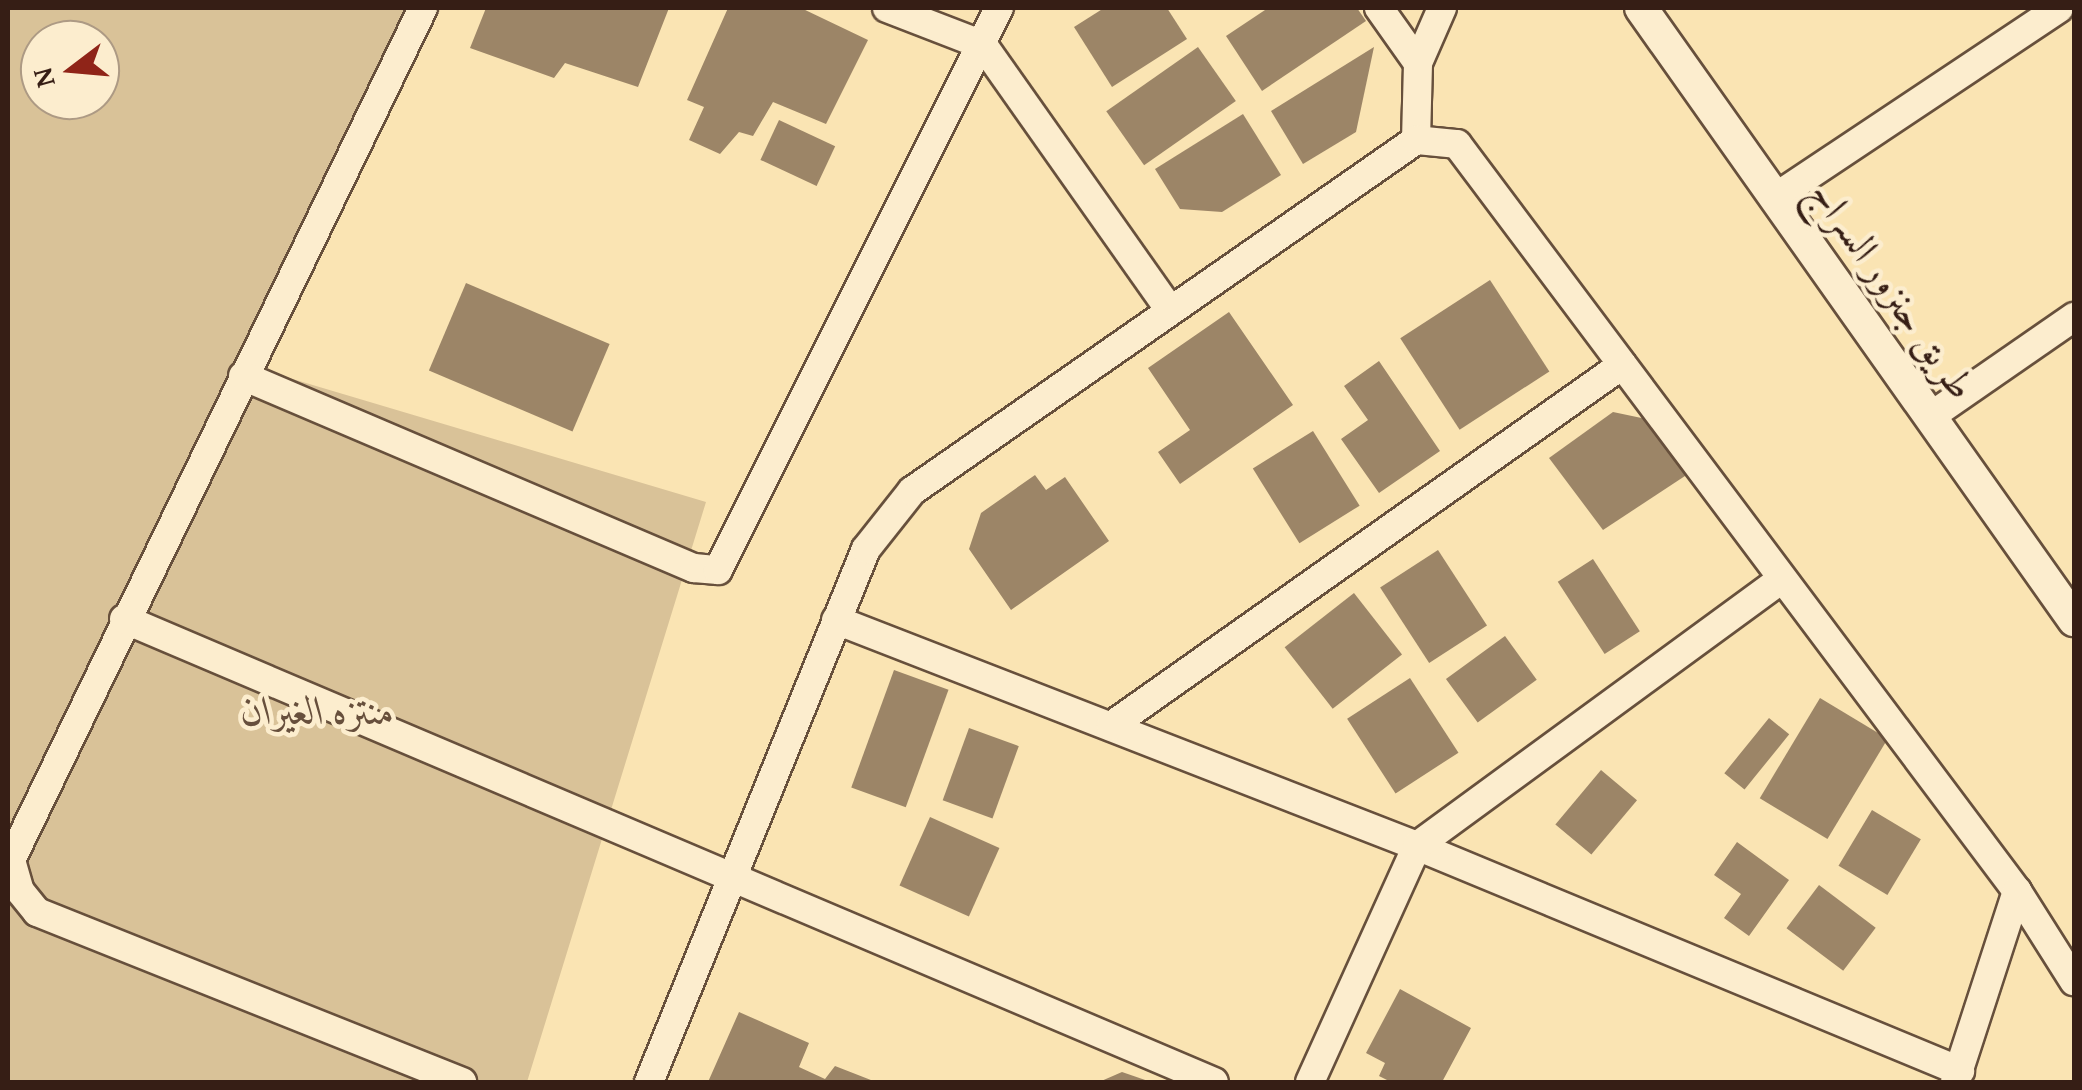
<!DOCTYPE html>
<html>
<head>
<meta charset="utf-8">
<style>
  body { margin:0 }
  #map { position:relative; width:2082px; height:1090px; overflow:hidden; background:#fae4b3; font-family:"Gentium Book Plus",Amiri,serif }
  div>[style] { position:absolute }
  .green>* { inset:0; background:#d9c298 }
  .building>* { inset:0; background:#9c8567; transform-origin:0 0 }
  .roads { filter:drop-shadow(2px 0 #67503c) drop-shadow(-2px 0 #67503c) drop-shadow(0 2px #67503c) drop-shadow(0 -2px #67503c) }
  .minor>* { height:28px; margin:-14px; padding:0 14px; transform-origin:14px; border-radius:14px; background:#fcedce }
  .tertiary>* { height:32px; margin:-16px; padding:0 16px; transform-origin:16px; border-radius:16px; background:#fcedce }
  span { translate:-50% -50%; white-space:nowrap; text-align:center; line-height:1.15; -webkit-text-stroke:9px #fcedce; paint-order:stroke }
  .street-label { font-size:40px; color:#361e15 }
  .park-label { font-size:40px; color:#674f3c; font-style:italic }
  .frame { position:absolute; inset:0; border:10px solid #361e15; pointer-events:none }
  .north { position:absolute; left:20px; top:20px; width:100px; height:100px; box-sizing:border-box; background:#fcedce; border:2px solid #ad9a84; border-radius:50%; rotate:254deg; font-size:28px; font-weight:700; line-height:40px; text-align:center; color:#361e15 }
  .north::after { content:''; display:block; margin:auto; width:35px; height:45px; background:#8f2418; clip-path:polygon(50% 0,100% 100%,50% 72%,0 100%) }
</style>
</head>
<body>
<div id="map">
  <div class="green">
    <div style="clip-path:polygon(evenodd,8px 8px,425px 8px,259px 369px,706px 502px,527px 1082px,8px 1082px,8px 8px,40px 40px,100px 40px,100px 100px,40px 100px,40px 40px)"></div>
  </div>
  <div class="building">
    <div style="clip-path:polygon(486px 8px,669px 8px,638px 87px,565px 63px,554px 78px,470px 48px)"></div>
    <div style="clip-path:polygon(728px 8px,801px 8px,868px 40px,826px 124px,773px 102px,753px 136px,739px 132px,720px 154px,689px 140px,704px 107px,687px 100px)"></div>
    <div style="clip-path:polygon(1104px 8px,1167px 8px,1187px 39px,1112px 87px,1074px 27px)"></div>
    <div style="clip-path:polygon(1268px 8px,1357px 8px,1366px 21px,1262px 91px,1226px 36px)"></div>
    <div style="left:1198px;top:47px;width:66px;height:112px;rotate:55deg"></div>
    <div style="clip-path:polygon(1374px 47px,1356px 132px,1303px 164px,1271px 111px)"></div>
    <div style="clip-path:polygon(1243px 114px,1281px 175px,1222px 212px,1180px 209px,1155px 169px)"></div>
    <div style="left:779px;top:120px;width:62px;height:44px;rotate:25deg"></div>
    <div style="left:1490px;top:280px;width:109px;height:107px;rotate:57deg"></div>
    <div style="left:466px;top:283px;width:156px;height:95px;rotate:23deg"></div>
    <div style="clip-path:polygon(1229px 312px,1293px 405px,1180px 484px,1158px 452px,1190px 430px,1148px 368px)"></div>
    <div style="clip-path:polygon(1379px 361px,1440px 451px,1379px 493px,1341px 439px,1368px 420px,1344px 386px)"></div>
    <div style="clip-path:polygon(1613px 412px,1651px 420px,1688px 474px,1603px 530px,1549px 458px)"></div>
    <div style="left:1313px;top:431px;width:88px;height:71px;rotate:58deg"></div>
    <div style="clip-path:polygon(1035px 475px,1046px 490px,1065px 477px,1109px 541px,1011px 610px,969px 549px,981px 513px)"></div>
    <div style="left:1438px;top:550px;width:90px;height:69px;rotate:57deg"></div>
    <div style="left:1593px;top:559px;width:86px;height:42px;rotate:57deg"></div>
    <div style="left:1354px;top:593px;width:78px;height:88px;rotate:52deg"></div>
    <div style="left:1505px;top:636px;width:54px;height:73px;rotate:54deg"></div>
    <div style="left:894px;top:670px;width:58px;height:125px;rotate:20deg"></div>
    <div style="left:1410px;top:678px;width:89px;height:75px;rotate:57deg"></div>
    <div style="left:1820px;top:698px;width:79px;height:117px;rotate:31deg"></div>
    <div style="left:1769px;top:718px;width:26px;height:71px;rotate:39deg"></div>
    <div style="left:969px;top:728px;width:53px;height:77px;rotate:20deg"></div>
    <div style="left:1601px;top:770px;width:47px;height:71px;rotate:40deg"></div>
    <div style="left:1872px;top:810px;width:57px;height:65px;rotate:31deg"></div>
    <div style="left:930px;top:817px;width:76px;height:75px;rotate:24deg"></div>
    <div style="clip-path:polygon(1737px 842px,1789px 880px,1749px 936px,1724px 918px,1741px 894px,1714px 875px)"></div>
    <div style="left:1819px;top:885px;width:71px;height:54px;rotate:37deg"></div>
    <div style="clip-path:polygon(1400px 989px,1471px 1028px,1442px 1082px,1391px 1082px,1379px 1076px,1385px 1063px,1366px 1053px)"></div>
    <div style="clip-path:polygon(739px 1012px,809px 1043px,799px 1067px,825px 1079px,835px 1066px,876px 1082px,708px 1082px)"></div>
    <div style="clip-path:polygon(1122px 1072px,1151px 1082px,1099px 1082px)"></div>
  </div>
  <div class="roads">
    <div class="minor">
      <div style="left:423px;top:8px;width:946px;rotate:115.81deg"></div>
      <div style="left:11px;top:860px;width:32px;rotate:74deg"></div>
      <div style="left:20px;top:891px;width:27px;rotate:51deg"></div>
      <div style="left:37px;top:912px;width:458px;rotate:21.8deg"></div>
      <div style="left:887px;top:8px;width:103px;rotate:21.1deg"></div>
      <div style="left:983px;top:45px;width:323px;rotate:54.8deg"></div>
      <div style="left:1379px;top:8px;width:67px;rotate:54.7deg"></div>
      <div style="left:1416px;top:140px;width:77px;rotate:-88.5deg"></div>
      <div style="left:1418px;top:63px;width:60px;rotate:-66.4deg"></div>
      <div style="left:1776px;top:197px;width:340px;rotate:-33.7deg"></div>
      <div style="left:243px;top:376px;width:490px;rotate:23.1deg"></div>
      <div style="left:694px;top:568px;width:24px;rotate:5deg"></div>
      <div style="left:718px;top:570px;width:628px;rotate:-63.43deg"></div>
      <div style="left:1931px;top:416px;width:174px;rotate:-34.7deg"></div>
      <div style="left:124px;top:619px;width:1184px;rotate:23.01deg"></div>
      <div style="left:836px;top:620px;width:623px;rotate:21.26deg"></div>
      <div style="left:1417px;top:846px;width:588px;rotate:22.51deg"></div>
      <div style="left:1111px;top:726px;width:626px;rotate:-35.24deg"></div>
      <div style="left:649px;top:1082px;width:575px;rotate:-67.85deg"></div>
      <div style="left:866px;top:549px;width:74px;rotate:-51.6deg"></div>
      <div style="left:912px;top:491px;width:614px;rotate:-34.85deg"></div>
      <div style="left:1416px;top:140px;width:41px;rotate:5.6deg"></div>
      <div style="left:1457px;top:144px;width:934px;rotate:53.14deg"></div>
      <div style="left:2017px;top:891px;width:107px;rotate:57.7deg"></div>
      <div style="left:1310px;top:1082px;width:259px;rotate:-65.6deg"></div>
      <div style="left:1417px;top:846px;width:450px;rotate:-36.2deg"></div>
      <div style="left:1955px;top:1082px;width:201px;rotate:-72deg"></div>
    </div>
    <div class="tertiary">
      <div style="left:1641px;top:8px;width:750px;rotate:54.72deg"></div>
    </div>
  </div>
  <div class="street-label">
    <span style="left:1893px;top:289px;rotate:55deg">طريق جنزور السراج</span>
  </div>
  <div class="park-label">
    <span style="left:318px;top:710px">منتزه الغيران</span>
  </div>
  <div class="frame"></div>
  <div class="north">N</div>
</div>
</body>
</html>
